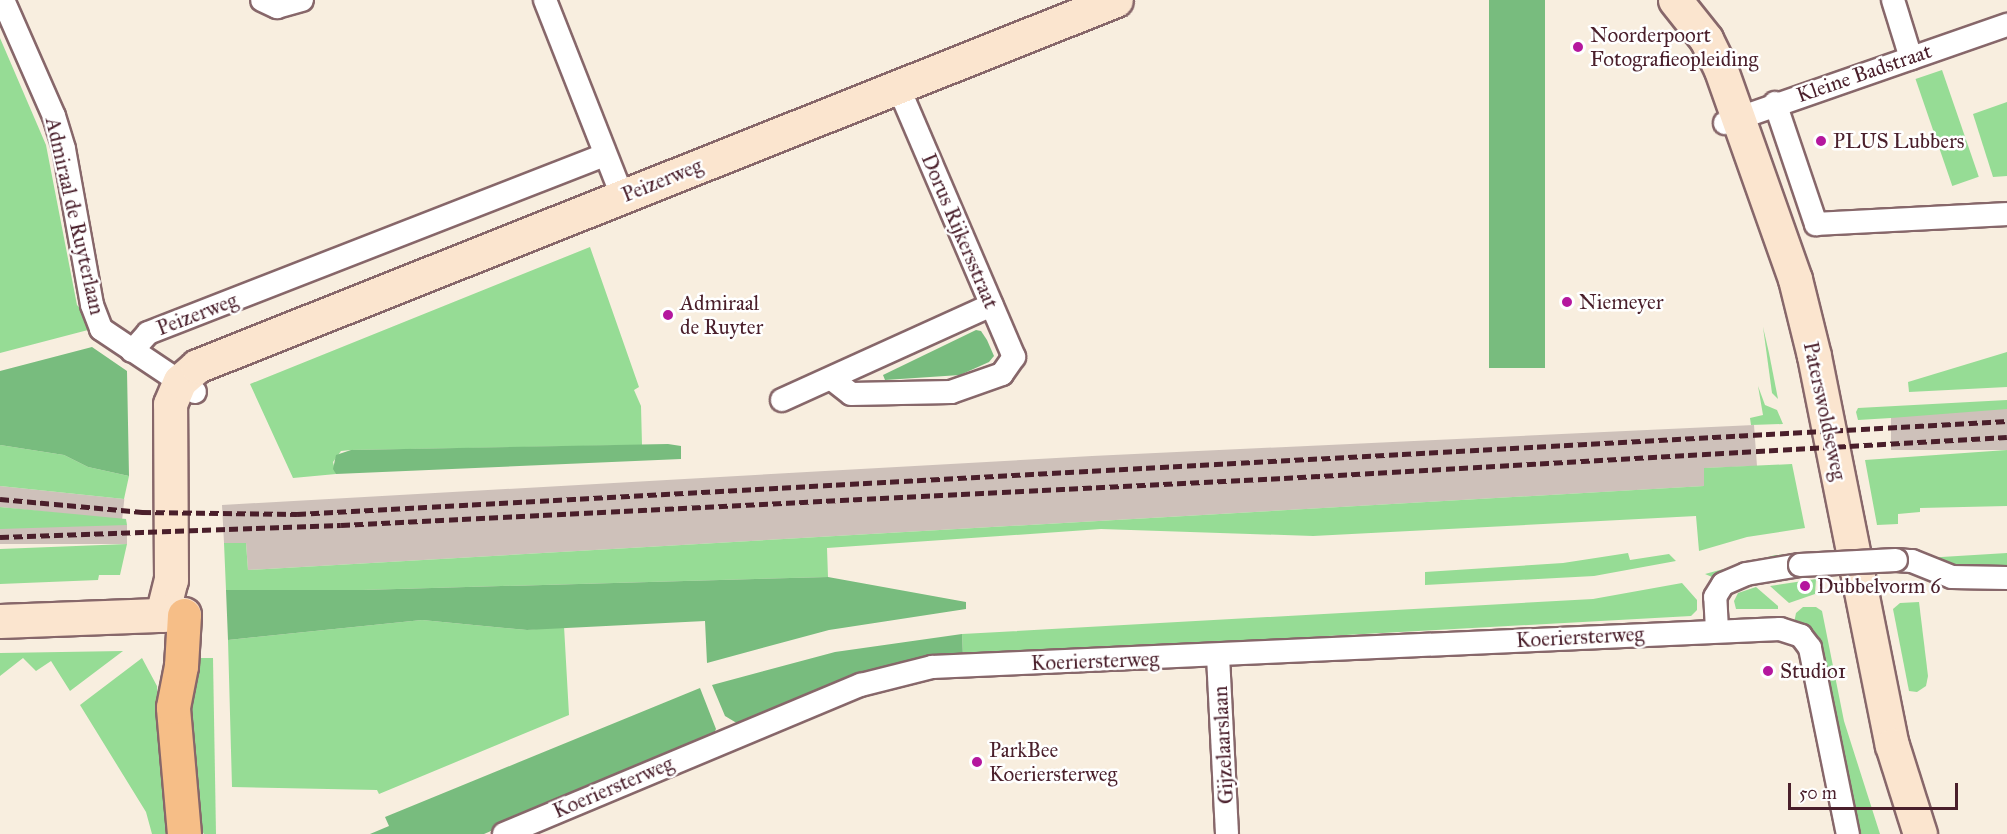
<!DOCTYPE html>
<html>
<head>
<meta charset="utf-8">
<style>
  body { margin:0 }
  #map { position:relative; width:2007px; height:834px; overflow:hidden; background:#f8eedf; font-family:"IM FELL Great Primer",serif }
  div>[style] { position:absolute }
  .industrial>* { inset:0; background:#cec1ba; transform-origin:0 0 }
  .green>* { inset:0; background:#96dc95; transform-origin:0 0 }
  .forest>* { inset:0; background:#78bc7e; transform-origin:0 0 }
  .roads { filter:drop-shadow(2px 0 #87676a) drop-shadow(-2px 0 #87676a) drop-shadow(0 2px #87676a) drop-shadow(0 -2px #87676a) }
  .street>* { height:22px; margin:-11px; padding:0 11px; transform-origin:11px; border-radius:11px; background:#fff }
  .secondary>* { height:33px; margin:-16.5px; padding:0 16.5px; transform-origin:16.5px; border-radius:16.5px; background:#fbe5cf }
  .highway>* { height:33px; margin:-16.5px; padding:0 16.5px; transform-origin:16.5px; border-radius:16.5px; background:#f6be87 }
  .rail>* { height:4.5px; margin-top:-2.25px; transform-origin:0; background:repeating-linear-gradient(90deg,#4a1f2b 0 9px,transparent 0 13.5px) }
  .bridges { filter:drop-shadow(2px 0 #87676a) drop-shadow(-2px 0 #87676a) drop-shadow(0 2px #87676a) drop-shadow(0 -2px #87676a) }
  .street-bridge>* { height:22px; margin:-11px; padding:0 11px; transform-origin:11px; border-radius:11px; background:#fff }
  .dots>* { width:16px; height:16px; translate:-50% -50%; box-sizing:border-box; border:3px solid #fff; border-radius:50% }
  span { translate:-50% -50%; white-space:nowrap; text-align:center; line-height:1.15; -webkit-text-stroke:5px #fff; paint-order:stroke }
  .poi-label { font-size:21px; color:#4a1f2b }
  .left { translate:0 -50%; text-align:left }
  .street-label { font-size:21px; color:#4a1f2b }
  .scale { position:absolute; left:1788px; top:783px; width:170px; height:27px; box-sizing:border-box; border:3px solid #4a1f2b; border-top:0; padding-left:8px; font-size:18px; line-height:21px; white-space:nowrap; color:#4a1f2b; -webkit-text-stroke:4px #fff; paint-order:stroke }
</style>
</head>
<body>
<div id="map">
  <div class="industrial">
    <div style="left:2007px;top:409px;width:41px;height:116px;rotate:90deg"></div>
    <div style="clip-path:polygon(1754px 425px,1757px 466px,1705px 468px,1705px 486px,248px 570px,246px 543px,224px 543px,222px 505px,1092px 456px)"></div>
    <div style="left:0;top:486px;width:125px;height:21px;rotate:6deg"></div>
    <div style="left:127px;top:525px;width:19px;height:127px;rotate:90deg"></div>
  </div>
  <div class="green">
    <div style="clip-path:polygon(0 38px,46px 145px,77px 305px,87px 315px,88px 330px,0 353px)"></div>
    <div style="left:1942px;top:70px;width:113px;height:28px;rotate:71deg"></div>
    <div style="clip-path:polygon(2007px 102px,2007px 176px,1993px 177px,1973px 114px)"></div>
    <div style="clip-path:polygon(590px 247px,639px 387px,634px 390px,641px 406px,642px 445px,351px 450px,341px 451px,333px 462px,336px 474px,293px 478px,250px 384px)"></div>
    <div style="clip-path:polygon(1763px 327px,1769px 353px,1778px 399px,1772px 393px)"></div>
    <div style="clip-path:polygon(2007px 352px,2007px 387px,1909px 392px,1908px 382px)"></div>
    <div style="clip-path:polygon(1758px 386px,1765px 405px,1777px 410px,1783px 424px,1751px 425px,1750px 418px,1763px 415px)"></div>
    <div style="clip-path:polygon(2007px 400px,2007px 409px,1891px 418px,1858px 420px,1856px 412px,1858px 408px)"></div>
    <div style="clip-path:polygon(0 445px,64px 455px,88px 467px,129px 476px,124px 499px,0 486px)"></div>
    <div style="clip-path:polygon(2007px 450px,2007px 506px,1920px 508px,1920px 512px,1898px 514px,1898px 524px,1877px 525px,1865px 460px)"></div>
    <div style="clip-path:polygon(1792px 464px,1805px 528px,1747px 537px,1699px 551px,1696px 516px,1313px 536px,1101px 529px,827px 548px,828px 577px,362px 590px,226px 590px,224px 543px,246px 543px,248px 570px,1704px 486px,1704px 468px)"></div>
    <div style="clip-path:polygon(0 507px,126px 519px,127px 525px,0 529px)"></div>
    <div style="clip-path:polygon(127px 544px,120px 575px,99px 575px,98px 580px,0 584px,0 549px)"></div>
    <div style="clip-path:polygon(1898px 548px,1898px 553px,1732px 569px,1712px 577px,1705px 574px,1775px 555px)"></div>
    <div style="clip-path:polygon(1628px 553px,1630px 560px,1669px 554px,1676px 561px,1594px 576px,1425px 585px,1425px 572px,1563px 563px)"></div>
    <div style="clip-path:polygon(2007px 553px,2007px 571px,1972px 572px,1925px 558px)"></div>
    <div style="clip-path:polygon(1816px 579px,1815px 594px,1789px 603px,1770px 586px)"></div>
    <div style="clip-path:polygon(1682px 583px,1697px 600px,1697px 610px,1691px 616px,963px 656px,962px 634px,1593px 599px)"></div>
    <div style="clip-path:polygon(1756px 587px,1778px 606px,1778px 609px,1736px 609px,1734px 601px,1738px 593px)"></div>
    <div style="clip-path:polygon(1919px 602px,1928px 676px,1926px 686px,1917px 692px,1909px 691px,1893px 609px,1900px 603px)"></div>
    <div style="clip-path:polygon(1803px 607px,1816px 607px,1822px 611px,1844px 721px,1880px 834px,1854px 834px,1794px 623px,1796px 613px)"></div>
    <div style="clip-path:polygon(422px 620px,527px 630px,564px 626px,569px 715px,379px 794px,377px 790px,232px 787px,228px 640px)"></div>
    <div style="clip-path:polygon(123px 651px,70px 691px,51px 661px,36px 671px,23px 658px,0 676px,0 653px)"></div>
    <div style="clip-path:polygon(142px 658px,157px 686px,170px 834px,152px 834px,146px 812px,80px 705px)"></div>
    <div style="clip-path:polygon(189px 658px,213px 658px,216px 834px,204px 834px,197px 824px,187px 758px)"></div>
  </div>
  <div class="forest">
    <div style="left:1489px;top:0;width:56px;height:368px"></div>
    <div style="clip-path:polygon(976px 330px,981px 331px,987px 340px,994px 356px,989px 362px,960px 375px,885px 380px,883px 375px)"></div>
    <div style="clip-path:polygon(92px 347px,127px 371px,129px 476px,88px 467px,64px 455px,0 445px,0 371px)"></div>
    <div style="clip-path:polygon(668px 444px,681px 446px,681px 459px,336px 474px,333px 469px,336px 455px,351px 450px)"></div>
    <div style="clip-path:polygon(828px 577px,966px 602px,966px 609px,829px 630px,707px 663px,705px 621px,527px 630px,422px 620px,228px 640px,226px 590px,362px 590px)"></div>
    <div style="clip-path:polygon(962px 634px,963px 656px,890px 665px,740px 725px,725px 716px,712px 685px,835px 652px)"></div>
    <div style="clip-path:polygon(700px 688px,716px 729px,713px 736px,484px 834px,370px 834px,389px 826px,385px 817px)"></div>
  </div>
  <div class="roads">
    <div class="street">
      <div style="left:3px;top:0;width:127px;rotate:66.3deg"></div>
      <div style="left:54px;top:116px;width:34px;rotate:73deg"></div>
      <div style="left:64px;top:149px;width:158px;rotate:79.8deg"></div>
      <div style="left:92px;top:305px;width:26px;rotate:69deg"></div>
      <div style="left:101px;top:329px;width:113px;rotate:33.8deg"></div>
      <div style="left:262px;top:0;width:17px;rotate:25deg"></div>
      <div style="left:277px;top:7px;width:26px;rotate:-16deg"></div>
      <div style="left:545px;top:0;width:210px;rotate:68.5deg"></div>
      <div style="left:1893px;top:0;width:61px;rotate:72.8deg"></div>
      <div style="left:1775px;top:103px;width:128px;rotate:71.3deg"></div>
      <div style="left:1816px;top:224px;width:191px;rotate:-3deg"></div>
      <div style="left:1725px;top:123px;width:299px;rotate:-19.2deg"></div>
      <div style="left:132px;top:351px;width:24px;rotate:-48deg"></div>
      <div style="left:148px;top:333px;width:490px;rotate:-21.3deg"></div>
      <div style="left:832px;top:379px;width:24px;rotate:38deg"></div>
      <div style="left:851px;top:394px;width:100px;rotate:-1.1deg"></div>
      <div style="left:951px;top:392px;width:54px;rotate:-19.4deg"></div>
      <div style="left:1002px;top:374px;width:21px;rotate:-55deg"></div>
      <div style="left:1014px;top:357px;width:294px;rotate:-113.2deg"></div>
      <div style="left:782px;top:400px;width:230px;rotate:-24.4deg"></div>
      <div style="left:1896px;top:560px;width:16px;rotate:4deg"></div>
      <div style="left:1912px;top:561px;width:43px;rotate:21.8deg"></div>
      <div style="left:1952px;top:577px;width:55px;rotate:1deg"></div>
      <div style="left:1717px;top:630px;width:33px;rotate:-93deg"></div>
      <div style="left:1715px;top:597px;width:15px;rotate:-58deg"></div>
      <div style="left:1723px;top:584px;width:25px;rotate:-23deg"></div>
      <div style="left:1746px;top:574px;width:55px;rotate:-9.5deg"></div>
      <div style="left:1218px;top:656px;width:178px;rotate:87.1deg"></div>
      <div style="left:504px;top:834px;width:387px;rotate:-22.7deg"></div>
      <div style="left:861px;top:685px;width:73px;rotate:-14.2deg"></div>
      <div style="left:932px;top:667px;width:849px;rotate:-2.57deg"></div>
      <div style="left:1780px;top:629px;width:22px;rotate:18deg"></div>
      <div style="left:1801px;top:636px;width:15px;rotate:53deg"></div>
      <div style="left:1810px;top:648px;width:190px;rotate:78.5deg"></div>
    </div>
    <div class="secondary">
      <div style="left:1675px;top:0;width:50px;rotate:51.5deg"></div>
      <div style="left:1706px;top:39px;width:34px;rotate:64deg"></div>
      <div style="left:1721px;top:70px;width:222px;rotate:70.5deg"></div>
      <div style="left:1795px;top:279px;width:79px;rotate:76.1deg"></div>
      <div style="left:1814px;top:356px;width:397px;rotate:78.7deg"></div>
      <div style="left:1892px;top:745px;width:93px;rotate:72.5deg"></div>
      <div style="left:162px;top:615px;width:36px;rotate:-76deg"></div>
      <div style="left:171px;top:580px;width:176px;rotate:-90.3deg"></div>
      <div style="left:170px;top:404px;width:25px;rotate:-67deg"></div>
      <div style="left:180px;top:381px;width:23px;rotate:-41deg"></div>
      <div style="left:197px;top:366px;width:989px;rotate:-21.72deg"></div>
      <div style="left:0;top:621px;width:184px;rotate:-2.2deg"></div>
    </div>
    <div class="highway">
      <div style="left:184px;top:834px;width:127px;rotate:-95deg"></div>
      <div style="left:173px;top:707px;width:42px;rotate:-79deg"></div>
      <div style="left:181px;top:666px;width:51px;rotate:-86.6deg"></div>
    </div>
  </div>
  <div class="rail">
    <div style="left:0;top:499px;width:143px;rotate:5.2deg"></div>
    <div style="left:142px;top:512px;width:155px;rotate:0.7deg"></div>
    <div style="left:297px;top:514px;width:1713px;rotate:-3.11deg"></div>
    <div style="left:0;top:537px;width:341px;rotate:-2deg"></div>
    <div style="left:341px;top:525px;width:944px;rotate:-2.85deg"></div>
    <div style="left:1284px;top:478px;width:724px;rotate:-3.25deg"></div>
  </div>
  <div class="bridges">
    <div class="street-bridge">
      <div style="left:1800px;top:565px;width:96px;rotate:-3deg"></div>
    </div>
  </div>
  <div class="dots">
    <div style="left:1578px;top:47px;background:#b5179e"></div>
    <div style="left:1821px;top:141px;background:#b5179e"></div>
    <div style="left:1567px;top:302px;background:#b5179e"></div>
    <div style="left:668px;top:315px;background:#b5179e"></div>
    <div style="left:1805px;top:586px;background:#b5179e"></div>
    <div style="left:1768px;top:671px;background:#b5179e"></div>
    <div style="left:977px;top:762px;background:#b5179e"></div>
  </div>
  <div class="poi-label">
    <span class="left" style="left:1590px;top:47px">Noorderpoort<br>Fotografieopleiding</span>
    <span class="left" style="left:1833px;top:141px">PLUS Lubbers</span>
    <span class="left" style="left:1579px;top:302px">Niemeyer</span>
    <span class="left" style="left:680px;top:315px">Admiraal<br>de Ruyter</span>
    <span class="left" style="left:1817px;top:586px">Dubbelvorm 6</span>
    <span class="left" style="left:1780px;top:671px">Studio1</span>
    <span class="left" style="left:989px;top:762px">ParkBee<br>Koeriersterweg</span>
  </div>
  <div class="street-label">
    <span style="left:1864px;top:73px;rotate:-19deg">Kleine Badstraat</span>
    <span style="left:662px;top:180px;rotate:-22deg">Peizerweg</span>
    <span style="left:75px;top:216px;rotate:77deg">Admiraal de Ruyterlaan</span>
    <span style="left:960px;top:231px;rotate:67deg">Dorus Rijkersstraat</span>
    <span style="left:197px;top:314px;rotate:-21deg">Peizerweg</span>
    <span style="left:1825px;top:411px;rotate:78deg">Paterswoldseweg</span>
    <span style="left:1580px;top:637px;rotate:-3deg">Koeriersterweg</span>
    <span style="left:1095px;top:661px;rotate:-2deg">Koeriersterweg</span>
    <span style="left:1223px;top:745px;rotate:-93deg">Gijzelaarslaan</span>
    <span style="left:613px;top:787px;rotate:-23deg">Koeriersterweg</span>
  </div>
  <div class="scale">50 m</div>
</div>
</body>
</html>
